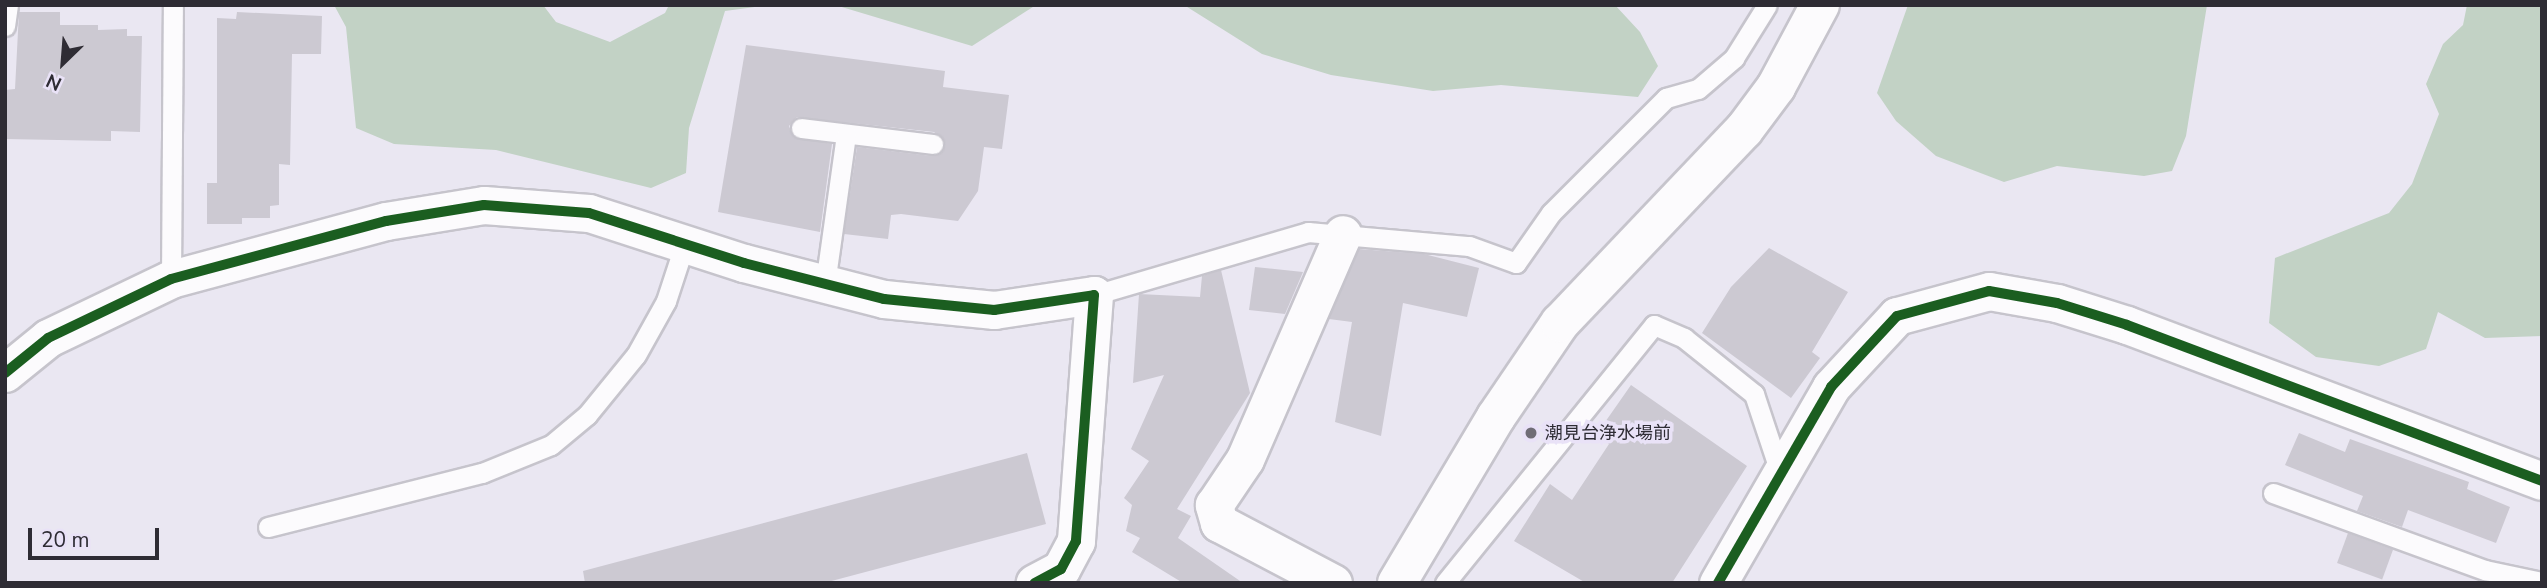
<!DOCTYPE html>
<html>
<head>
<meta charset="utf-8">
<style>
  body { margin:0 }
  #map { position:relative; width:2547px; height:588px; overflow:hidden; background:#eae7f2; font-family:"Nunito Sans","Noto Sans JP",sans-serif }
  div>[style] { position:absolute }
  .green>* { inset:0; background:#c2d2c5 }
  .building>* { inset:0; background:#ccc9d2; transform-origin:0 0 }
  .roads { filter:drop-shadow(2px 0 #c6c4cc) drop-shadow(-2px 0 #c6c4cc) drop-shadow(0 2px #c6c4cc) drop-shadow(0 -2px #c6c4cc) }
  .service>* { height:19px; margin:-9.5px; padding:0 9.5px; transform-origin:9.5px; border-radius:9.5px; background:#fcfbfd }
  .minor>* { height:37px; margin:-18.5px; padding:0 18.5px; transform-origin:18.5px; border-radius:18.5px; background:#fcfbfd }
  .tertiary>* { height:38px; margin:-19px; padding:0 19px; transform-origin:19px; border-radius:19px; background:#fcfbfd }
  .cycleway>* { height:10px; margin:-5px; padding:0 5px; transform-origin:5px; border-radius:5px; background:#1b5e20 }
  .dots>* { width:19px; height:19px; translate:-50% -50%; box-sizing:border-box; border:4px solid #e9e2f7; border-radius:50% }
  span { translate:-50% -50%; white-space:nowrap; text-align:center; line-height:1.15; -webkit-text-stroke:7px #e9e2f7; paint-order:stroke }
  .poi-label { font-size:18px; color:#2e2c34 }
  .left { translate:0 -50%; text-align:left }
  .frame { position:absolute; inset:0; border:7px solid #2e2c34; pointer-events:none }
  .north { position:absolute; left:28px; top:28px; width:70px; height:70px; -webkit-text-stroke:5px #e9e2f7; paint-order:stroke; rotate:205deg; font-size:19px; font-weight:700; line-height:28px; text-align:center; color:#2e2c34 }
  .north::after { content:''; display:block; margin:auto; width:24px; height:32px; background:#2e2c34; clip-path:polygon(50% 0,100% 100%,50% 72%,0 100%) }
  .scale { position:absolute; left:28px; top:528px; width:131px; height:32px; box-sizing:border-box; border:4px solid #2e2c34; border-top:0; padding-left:9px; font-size:21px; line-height:24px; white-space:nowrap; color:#2e2c34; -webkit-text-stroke:5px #e9e2f7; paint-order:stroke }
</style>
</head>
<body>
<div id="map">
  <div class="green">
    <div style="clip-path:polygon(334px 5px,543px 5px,556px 22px,610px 42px,665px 13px,669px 5px,770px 5px,725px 11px,689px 128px,686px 173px,651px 188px,496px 150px,394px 144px,356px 128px,346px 27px)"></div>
    <div style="clip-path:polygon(835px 5px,1036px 5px,972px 46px)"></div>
    <div style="clip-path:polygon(1184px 5px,1615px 5px,1640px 32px,1658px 66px,1638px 97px,1501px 85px,1433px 91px,1331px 75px,1262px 54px)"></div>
    <div style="clip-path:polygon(1908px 5px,2207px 5px,2186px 136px,2172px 171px,2144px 176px,2057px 166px,2004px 182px,1936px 156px,1896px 121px,1877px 93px)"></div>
    <div style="clip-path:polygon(2467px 5px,2542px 5px,2542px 336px,2485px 338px,2438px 312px,2426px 349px,2379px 366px,2316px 357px,2269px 323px,2275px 258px,2389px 213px,2412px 184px,2439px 114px,2426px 84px,2443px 44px,2463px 25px)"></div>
  </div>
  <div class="building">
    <div style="clip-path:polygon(19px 12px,60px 12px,60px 25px,98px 25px,98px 30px,127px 29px,127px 36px,142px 36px,140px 132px,111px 131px,111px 141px,5px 139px,5px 90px,15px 89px)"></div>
    <div style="clip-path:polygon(237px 12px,322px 16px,321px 54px,292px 54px,290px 165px,279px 164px,279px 205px,270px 206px,270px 218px,242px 218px,242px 224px,207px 224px,207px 183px,217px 183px,217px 18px,236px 19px)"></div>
    <div style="clip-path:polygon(746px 45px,945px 71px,943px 87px,1009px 95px,1002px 149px,984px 147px,978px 191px,958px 221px,901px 214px,891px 215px,888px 239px,844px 234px,857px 147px,932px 156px,942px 152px,944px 140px,934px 132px,797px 117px,789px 126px,793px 137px,832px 144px,820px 232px,718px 212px)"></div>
    <div style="clip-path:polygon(1769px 248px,1848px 292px,1812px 352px,1820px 358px,1791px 398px,1702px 333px,1731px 287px)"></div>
    <div style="clip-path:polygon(1359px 249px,1424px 254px,1479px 268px,1467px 317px,1403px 303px,1381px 436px,1335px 422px,1352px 322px,1329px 319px)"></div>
    <div style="clip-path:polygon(1255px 267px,1303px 272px,1285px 314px,1249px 310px)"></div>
    <div style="clip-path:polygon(1221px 270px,1250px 393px,1177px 509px,1191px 516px,1178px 538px,1243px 583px,1183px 583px,1132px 552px,1140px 538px,1126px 531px,1132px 505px,1124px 498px,1149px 461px,1131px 449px,1164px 375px,1133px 383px,1139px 294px,1200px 297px,1202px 276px)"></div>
    <div style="clip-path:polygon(1631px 385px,1747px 466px,1672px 583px,1586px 583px,1514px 541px,1550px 484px,1572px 500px,1609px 444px,1596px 435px)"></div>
    <div style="clip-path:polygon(2299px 433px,2345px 452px,2350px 439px,2469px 482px,2467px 489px,2510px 507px,2496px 543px,2408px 510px,2402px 527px,2357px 511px,2363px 496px,2285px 465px)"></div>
    <div style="clip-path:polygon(1027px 453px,1046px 524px,824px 583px,585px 583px,583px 571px)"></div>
    <div style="left:2348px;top:533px;width:48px;height:32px;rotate:20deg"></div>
  </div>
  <div class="roads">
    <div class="service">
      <div style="left:5px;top:26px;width:21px;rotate:-82deg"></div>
      <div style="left:801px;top:128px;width:133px;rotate:6.9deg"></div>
      <div style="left:171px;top:279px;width:274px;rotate:-89.6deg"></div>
      <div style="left:825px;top:284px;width:151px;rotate:-82deg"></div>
      <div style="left:1094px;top:295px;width:223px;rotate:-16.4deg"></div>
      <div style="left:1308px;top:232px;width:162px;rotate:5deg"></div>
      <div style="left:1469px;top:246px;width:50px;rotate:19.9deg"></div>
      <div style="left:1516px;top:263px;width:61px;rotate:-55deg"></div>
      <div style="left:1551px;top:213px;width:163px;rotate:-45deg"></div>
      <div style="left:1666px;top:98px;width:33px;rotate:-16deg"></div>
      <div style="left:1698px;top:89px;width:48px;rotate:-40.7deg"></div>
      <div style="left:1734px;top:58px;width:62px;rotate:-58.1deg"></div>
      <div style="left:2273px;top:493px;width:226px;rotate:20deg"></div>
      <div style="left:2485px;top:570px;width:58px;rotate:11.9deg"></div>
      <div style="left:268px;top:527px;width:221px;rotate:-14.2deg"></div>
      <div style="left:482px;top:473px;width:74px;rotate:-22.1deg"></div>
      <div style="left:551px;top:445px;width:47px;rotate:-39.8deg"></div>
      <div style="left:587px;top:415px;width:77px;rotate:-50.8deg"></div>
      <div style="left:636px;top:355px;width:62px;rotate:-60.9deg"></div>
      <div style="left:666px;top:301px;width:61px;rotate:-71.9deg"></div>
      <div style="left:1445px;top:583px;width:332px;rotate:-51deg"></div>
      <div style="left:1654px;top:325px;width:33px;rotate:23deg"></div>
      <div style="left:1684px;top:338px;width:90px;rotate:38.7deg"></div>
      <div style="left:1754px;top:394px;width:85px;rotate:71.6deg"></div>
    </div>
    <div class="minor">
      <div style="left:5px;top:373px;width:55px;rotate:-39.1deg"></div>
      <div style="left:48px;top:338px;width:136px;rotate:-25.6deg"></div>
      <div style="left:171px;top:279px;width:223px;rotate:-15.1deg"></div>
      <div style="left:386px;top:221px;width:99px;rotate:-9.3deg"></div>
      <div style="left:484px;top:205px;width:105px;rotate:4.4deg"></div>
      <div style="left:589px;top:213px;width:163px;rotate:17.9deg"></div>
      <div style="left:744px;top:263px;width:145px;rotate:14.4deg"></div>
      <div style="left:884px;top:299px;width:111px;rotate:5.7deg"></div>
      <div style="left:994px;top:310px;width:101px;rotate:-8.5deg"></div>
      <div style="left:1094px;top:295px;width:247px;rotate:94.2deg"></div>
      <div style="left:1076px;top:541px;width:32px;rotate:118deg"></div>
      <div style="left:1061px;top:569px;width:30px;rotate:152deg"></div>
      <div style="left:1333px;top:583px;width:129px;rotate:-152.2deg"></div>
      <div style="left:1219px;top:523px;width:19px;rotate:-106deg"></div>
      <div style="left:1214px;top:505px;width:55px;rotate:-56deg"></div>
      <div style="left:1245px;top:459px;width:245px;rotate:-66.5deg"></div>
      <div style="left:1718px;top:583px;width:226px;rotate:-60deg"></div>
      <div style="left:1831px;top:387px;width:97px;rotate:-47.1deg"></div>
      <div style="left:1897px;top:316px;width:95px;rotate:-15.2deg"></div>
      <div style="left:1989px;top:291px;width:69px;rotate:10deg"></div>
      <div style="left:2057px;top:303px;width:73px;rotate:17.4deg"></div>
      <div style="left:2127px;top:325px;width:443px;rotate:20.6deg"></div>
    </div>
    <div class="tertiary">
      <div style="left:1397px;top:583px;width:193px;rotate:-59.2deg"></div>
      <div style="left:1496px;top:417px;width:114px;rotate:-55.8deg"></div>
      <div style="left:1560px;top:323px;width:267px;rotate:-46.4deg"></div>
      <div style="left:1744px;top:130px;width:54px;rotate:-53.3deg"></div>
      <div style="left:1776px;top:87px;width:93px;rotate:-61.8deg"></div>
    </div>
  </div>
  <div class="cycleway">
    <div style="left:5px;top:373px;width:55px;rotate:-39.1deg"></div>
    <div style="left:48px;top:338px;width:136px;rotate:-25.6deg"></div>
    <div style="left:171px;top:279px;width:223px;rotate:-15.1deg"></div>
    <div style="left:386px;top:221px;width:99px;rotate:-9.3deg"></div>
    <div style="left:484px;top:205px;width:105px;rotate:4.4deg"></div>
    <div style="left:589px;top:213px;width:163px;rotate:17.9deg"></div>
    <div style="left:744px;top:263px;width:145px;rotate:14.4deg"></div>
    <div style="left:884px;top:299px;width:111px;rotate:5.7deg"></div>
    <div style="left:994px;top:310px;width:101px;rotate:-8.5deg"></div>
    <div style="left:1094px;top:295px;width:247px;rotate:94.2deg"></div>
    <div style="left:1076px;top:541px;width:32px;rotate:118deg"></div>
    <div style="left:1061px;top:569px;width:30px;rotate:152deg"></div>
    <div style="left:1718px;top:583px;width:226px;rotate:-60deg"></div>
    <div style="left:1831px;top:387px;width:97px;rotate:-47.1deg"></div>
    <div style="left:1897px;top:316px;width:95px;rotate:-15.2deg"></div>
    <div style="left:1989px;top:291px;width:69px;rotate:10deg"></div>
    <div style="left:2057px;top:303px;width:73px;rotate:17.4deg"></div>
    <div style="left:2127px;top:325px;width:443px;rotate:20.6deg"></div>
  </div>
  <div class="dots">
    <div style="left:1531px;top:433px;background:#706d76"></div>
  </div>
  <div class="poi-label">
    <span class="left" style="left:1545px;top:433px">潮見台浄水場前</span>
  </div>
  <div class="frame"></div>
  <div class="north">N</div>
  <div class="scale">20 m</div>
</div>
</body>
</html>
